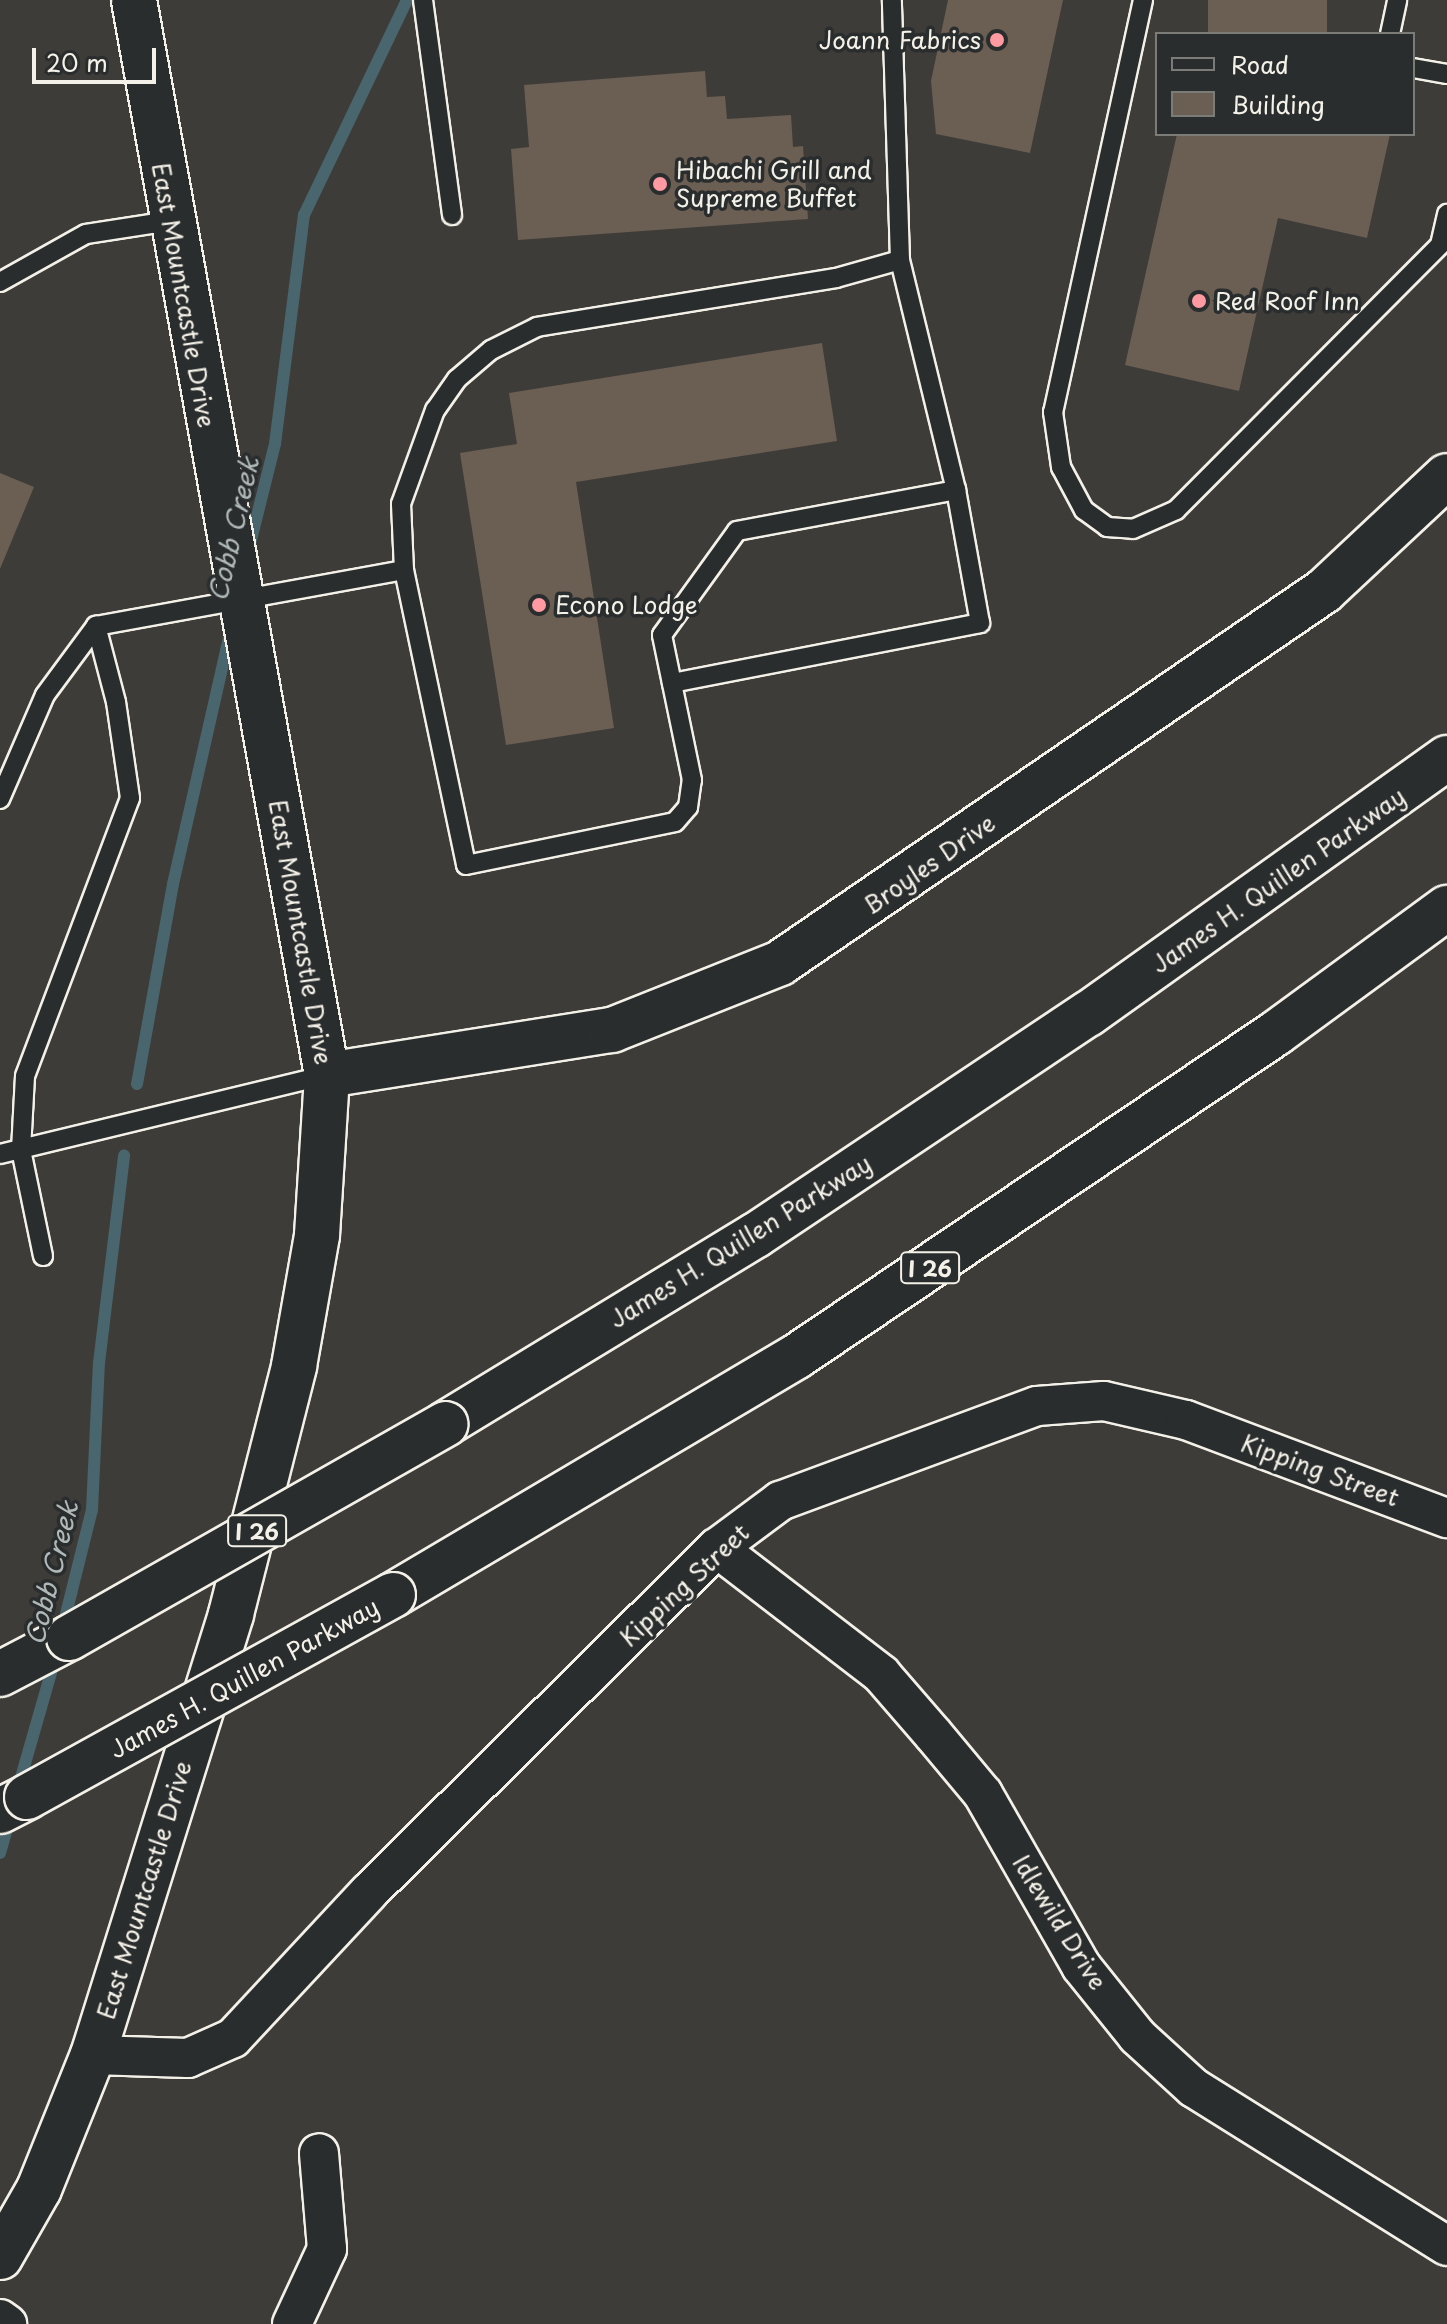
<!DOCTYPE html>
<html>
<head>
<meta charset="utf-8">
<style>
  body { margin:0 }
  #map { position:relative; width:1447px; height:2324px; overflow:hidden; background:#3e3c39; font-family:"Playpen Sans",sans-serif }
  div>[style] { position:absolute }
  .stream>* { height:12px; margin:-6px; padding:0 6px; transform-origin:6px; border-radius:6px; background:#49656d }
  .building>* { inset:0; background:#6b5e52; transform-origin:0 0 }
  .roads { filter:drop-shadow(2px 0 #f4f1e8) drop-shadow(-2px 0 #f4f1e8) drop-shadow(0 2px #f4f1e8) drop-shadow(0 -2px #f4f1e8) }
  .lane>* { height:18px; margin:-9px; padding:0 9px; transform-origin:9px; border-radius:9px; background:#2a2d2e }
  .street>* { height:38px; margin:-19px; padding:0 19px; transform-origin:19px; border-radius:19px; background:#2a2d2e }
  .secondary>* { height:44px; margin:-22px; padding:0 22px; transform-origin:22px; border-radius:22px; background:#2a2d2e }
  .highway>* { height:44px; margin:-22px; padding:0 22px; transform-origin:22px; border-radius:22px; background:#2a2d2e }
  .bridges { filter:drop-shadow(2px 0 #f4f1e8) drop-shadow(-2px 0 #f4f1e8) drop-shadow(0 2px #f4f1e8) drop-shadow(0 -2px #f4f1e8) }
  .highway-bridge>* { height:44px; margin:-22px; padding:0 22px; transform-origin:22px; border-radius:22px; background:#2a2d2e }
  .dots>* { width:22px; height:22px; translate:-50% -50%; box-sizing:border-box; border:4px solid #2a2d2e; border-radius:50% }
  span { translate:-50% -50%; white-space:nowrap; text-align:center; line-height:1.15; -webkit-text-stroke:7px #2a2d2e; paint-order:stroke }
  .shield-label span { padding:2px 6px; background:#2a2d2e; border:2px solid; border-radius:6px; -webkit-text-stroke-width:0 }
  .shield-label { font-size:22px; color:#f4f1e8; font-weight:700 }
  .poi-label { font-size:24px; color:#f4f1e8 }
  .right { translate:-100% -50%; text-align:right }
  .left { translate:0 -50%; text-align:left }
  .street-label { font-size:24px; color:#f4f1e8 }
  .water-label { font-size:26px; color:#b0b9b7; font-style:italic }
  .legend { position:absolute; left:1155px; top:32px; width:260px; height:104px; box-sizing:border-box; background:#2a2d2e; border:2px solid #7b7b78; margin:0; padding:10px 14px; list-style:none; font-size:24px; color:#f4f1e8 }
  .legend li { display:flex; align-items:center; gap:16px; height:40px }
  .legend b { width:40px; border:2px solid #7b7b78 }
  .scale { position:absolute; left:32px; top:48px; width:124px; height:36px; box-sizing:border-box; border:4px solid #f4f1e8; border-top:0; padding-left:10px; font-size:24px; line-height:28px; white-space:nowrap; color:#f4f1e8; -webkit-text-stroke:6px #2a2d2e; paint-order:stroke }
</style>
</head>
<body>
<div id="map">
  <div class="stream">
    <div style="left:249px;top:548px;width:107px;rotate:-76deg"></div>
    <div style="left:275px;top:444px;width:231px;rotate:-82.8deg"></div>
    <div style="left:304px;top:215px;width:238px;rotate:-64.4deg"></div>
    <div style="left:137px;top:1084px;width:203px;rotate:-79.8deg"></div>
    <div style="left:173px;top:884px;width:262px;rotate:-77.2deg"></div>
    <div style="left:62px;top:1630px;width:124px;rotate:-76deg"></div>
    <div style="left:92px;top:1510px;width:147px;rotate:-87.3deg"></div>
    <div style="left:99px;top:1363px;width:209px;rotate:-83.1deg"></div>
    <div style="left:18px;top:1788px;width:134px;rotate:-74deg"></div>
    <div style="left:0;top:1853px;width:37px;rotate:-74deg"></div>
  </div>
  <div class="building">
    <div style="clip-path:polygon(948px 0,1063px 0,1030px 153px,936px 134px,931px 81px)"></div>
    <div style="left:1208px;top:0;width:119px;height:35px"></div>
    <div style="clip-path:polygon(705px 71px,707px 97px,725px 96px,727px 119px,791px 115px,793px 147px,803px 146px,808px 219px,518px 240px,511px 149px,529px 147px,524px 85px)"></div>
    <div style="clip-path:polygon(1177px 134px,1390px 134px,1367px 238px,1278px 218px,1239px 391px,1125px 365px)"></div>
    <div style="clip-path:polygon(822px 343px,837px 441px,576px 482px,614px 728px,506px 745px,460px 453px,517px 444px,509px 393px)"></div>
    <div style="clip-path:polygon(0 473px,34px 487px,0 569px)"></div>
  </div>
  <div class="roads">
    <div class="lane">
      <div style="left:423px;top:0;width:217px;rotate:82.3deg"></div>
      <div style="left:1143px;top:0;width:422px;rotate:102.3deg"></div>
      <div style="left:1053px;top:412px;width:56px;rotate:81.7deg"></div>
      <div style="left:1061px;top:467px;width:49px;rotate:61.9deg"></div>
      <div style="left:1084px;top:510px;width:29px;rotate:36deg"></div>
      <div style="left:1107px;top:527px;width:26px;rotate:4deg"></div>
      <div style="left:1133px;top:529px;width:47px;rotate:-23.8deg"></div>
      <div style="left:1176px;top:510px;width:374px;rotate:-45.1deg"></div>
      <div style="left:1440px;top:245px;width:32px;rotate:-77deg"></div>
      <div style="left:1390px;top:34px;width:35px;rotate:-78deg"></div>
      <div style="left:1413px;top:68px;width:35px;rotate:10deg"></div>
      <div style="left:900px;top:260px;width:66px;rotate:164.3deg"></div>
      <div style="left:836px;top:278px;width:303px;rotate:170.7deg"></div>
      <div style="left:537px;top:327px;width:51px;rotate:153.4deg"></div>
      <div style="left:491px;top:350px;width:45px;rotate:139.5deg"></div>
      <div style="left:457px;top:379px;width:38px;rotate:125deg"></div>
      <div style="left:435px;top:410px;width:100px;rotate:109.9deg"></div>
      <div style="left:401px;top:504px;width:66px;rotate:87.4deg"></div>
      <div style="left:404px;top:570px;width:301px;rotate:78.1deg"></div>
      <div style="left:466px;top:865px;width:213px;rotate:-11.6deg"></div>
      <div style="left:675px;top:822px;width:20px;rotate:-49deg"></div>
      <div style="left:688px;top:807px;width:27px;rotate:-82deg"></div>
      <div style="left:692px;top:780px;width:148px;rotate:-101.7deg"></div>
      <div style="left:662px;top:635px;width:128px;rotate:-54.2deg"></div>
      <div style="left:737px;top:531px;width:223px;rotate:-10.6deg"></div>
      <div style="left:0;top:282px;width:98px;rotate:-29.2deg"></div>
      <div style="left:86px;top:234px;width:85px;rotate:-8.8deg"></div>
      <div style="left:672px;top:683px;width:314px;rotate:-11deg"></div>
      <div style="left:980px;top:623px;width:135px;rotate:-100.2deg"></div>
      <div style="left:956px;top:490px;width:237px;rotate:-103.7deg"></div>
      <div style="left:900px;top:260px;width:260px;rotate:-91.8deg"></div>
      <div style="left:0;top:799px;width:113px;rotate:-66.6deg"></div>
      <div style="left:45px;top:695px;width:86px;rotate:-53.5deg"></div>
      <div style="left:96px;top:626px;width:313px;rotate:-10.3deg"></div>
      <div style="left:0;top:1154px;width:336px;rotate:-13.6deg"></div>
      <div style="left:43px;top:1256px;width:108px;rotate:-101.7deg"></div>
      <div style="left:21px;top:1150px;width:74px;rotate:-86.9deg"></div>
      <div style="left:25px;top:1076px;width:297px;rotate:-69.3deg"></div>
      <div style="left:130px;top:798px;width:97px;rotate:-98.3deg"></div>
      <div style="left:116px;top:702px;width:79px;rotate:-104.7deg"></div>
    </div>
    <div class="street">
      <div style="left:717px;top:1548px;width:207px;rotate:37.5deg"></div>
      <div style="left:881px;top:1674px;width:79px;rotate:49.1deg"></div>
      <div style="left:933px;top:1734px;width:78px;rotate:50.2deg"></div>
      <div style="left:983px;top:1794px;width:198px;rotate:60.3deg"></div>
      <div style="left:1081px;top:1966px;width:90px;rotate:51.3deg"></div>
      <div style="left:1137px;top:2036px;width:77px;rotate:42.4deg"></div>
      <div style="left:1194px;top:2088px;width:298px;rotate:32deg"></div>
      <div style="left:93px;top:2055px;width:95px;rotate:1.8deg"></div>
      <div style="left:188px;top:2058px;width:49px;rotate:-24deg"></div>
      <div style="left:233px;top:2038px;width:198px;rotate:-47deg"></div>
      <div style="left:368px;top:1893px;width:491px;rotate:-44.7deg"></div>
      <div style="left:717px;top:1548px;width:79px;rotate:-36.7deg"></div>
      <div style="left:780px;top:1501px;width:274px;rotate:-20.3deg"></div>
      <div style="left:1037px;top:1406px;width:67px;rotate:-4.3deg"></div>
      <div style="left:1104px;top:1401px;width:84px;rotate:13deg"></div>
      <div style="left:1186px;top:1420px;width:279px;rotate:20.6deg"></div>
      <div style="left:0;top:2319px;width:9px;rotate:36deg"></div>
      <div style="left:292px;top:2324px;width:83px;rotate:-65deg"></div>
      <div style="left:327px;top:2249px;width:96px;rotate:-94.8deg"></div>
    </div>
    <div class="secondary">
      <div style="left:327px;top:1075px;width:289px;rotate:-9deg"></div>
      <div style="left:612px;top:1030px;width:181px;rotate:-21.7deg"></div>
      <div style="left:780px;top:963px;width:659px;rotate:-34.37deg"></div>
      <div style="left:1324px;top:591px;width:168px;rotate:-43.1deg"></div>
      <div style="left:0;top:2257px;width:78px;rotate:-60.2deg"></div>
      <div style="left:39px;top:2189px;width:144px;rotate:-68.1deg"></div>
      <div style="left:93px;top:2055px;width:462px;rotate:-72.6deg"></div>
      <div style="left:231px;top:1614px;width:256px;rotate:-75.7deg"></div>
      <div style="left:294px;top:1366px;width:133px;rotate:-80deg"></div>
      <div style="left:317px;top:1235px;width:160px;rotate:-86.4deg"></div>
      <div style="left:327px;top:1075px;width:1092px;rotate:-100.18deg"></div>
    </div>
    <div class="highway">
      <div style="left:445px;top:1424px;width:364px;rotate:-31.3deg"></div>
      <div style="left:756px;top:1235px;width:399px;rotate:-33.7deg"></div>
      <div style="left:1088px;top:1014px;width:441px;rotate:-35.5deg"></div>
      <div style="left:393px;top:1595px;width:469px;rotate:-30.6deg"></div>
      <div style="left:797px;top:1356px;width:578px;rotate:-33.99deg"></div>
      <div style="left:1276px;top:1033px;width:212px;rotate:-36.2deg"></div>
      <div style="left:0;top:1674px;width:78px;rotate:-27.6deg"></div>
      <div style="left:0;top:1811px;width:30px;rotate:-27deg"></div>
    </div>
  </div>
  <div class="bridges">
    <div class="highway-bridge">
      <div style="left:69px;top:1638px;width:433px;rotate:-29.6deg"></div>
      <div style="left:27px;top:1797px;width:418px;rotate:-28.9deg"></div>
    </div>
  </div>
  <div class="dots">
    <div style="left:997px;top:40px;background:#ff9aa2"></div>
    <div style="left:660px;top:184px;background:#ff9aa2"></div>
    <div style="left:1199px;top:301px;background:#ff9aa2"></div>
    <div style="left:539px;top:605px;background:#ff9aa2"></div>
  </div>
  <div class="shield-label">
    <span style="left:930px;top:1268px">I 26</span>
    <span style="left:257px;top:1531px">I 26</span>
  </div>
  <div class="poi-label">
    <span class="right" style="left:981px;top:40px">Joann Fabrics</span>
    <span class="left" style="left:676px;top:184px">Hibachi Grill and<br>Supreme Buffet</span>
    <span class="left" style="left:1215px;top:301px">Red Roof Inn</span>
    <span class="left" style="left:555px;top:605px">Econo Lodge</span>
  </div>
  <div class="street-label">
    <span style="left:184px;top:295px;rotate:80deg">East Mountcastle Drive</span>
    <span style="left:929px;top:864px;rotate:-35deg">Broyles Drive</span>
    <span style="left:1278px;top:880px;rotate:-35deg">James H. Quillen Parkway</span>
    <span style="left:301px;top:932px;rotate:80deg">East Mountcastle Drive</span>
    <span style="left:740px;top:1241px;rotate:-32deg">James H. Quillen Parkway</span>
    <span style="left:1320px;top:1470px;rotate:20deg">Kipping Street</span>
    <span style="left:684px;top:1585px;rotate:-43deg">Kipping Street</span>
    <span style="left:244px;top:1678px;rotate:-29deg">James H. Quillen Parkway</span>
    <span style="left:144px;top:1890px;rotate:-73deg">East Mountcastle Drive</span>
    <span style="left:1060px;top:1922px;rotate:58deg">Idlewild Drive</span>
  </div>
  <div class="water-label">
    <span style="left:233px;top:529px;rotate:-77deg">Cobb Creek</span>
    <span style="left:51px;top:1573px;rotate:-76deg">Cobb Creek</span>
  </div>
  <ul class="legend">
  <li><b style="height:10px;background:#2a2d2e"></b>Road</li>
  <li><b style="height:22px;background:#6b5e52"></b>Building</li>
  </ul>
  <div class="scale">20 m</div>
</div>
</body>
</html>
